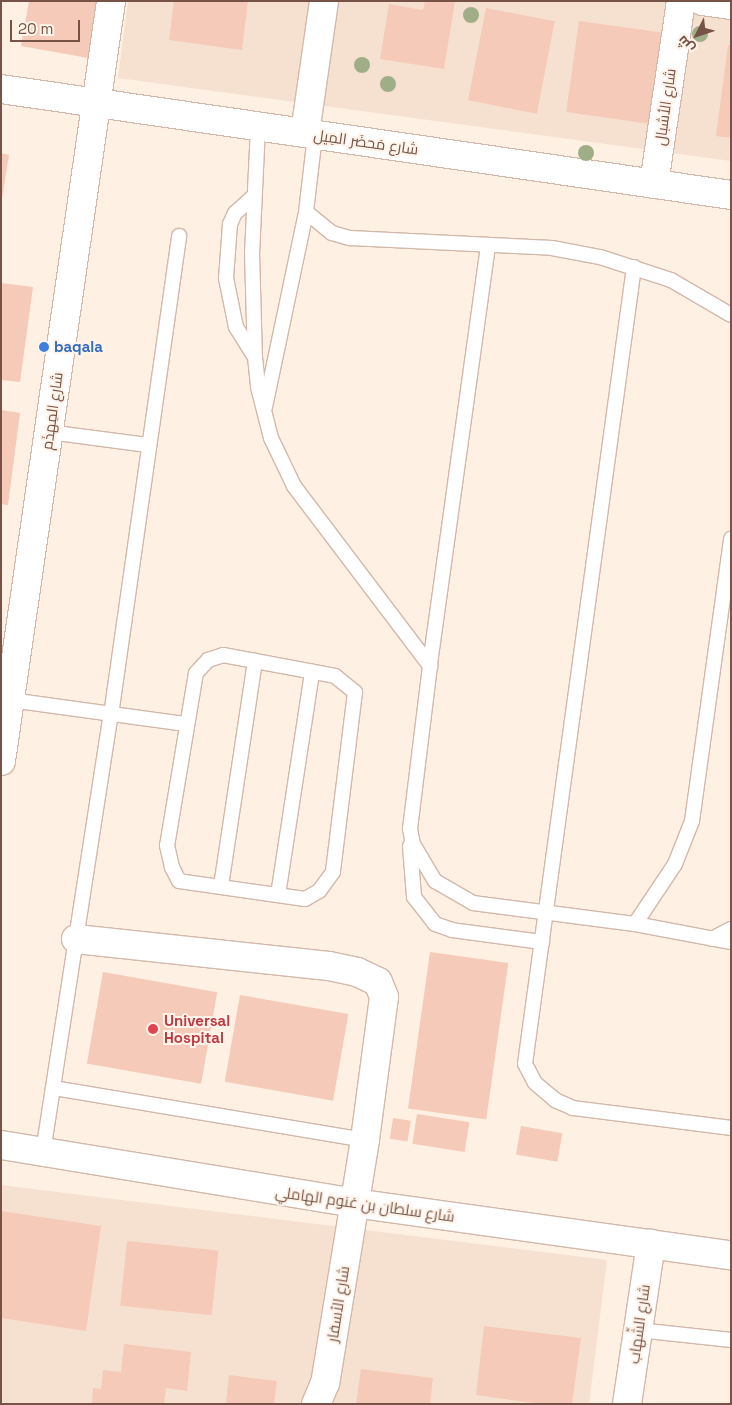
<!DOCTYPE html>
<html>
<head>
<meta charset="utf-8">
<style>
  body { margin:0 }
  #map { position:relative; width:732px; height:1405px; overflow:hidden; background:#fef0e2; font-family:"Space Grotesk",Cairo,sans-serif }
  div>[style] { position:absolute }
  .residential>* { inset:0; background:#f6e1d0 }
  .building>* { inset:0; background:#f5cab8; transform-origin:0 0 }
  .roads { filter:drop-shadow(1px 0 #d2b8ab) drop-shadow(-1px 0 #d2b8ab) drop-shadow(0 1px #d2b8ab) drop-shadow(0 -1px #d2b8ab) }
  .service>* { height:14px; margin:-7px; padding:0 7px; transform-origin:7px; border-radius:7px; background:#fff }
  .minor>* { height:28px; margin:-14px; padding:0 14px; transform-origin:14px; border-radius:14px; background:#fff }
  .trees>* { width:16px; height:16px; margin:-8px; border-radius:50%; background:#a0ae87 }
  .dots>* { width:14px; height:14px; translate:-50% -50%; box-sizing:border-box; border:2px solid #fff4ea; border-radius:50% }
  span { translate:-50% -50%; white-space:nowrap; text-align:center; line-height:1.15; -webkit-text-stroke:4px #fff4ea; paint-order:stroke }
  .street-label { font-size:15px; color:#775347 }
  .shop-label { font-size:15px; color:#366cbe; font-weight:700 }
  .left { translate:0 -50%; text-align:left }
  .health-label { font-size:15px; color:#be3a42; font-weight:700 }
  .frame { position:absolute; inset:0; border:2px solid #775347; pointer-events:none }
  .north { position:absolute; left:672px; top:10px; width:50px; height:50px; -webkit-text-stroke:4px #fff4ea; paint-order:stroke; rotate:229deg; font-size:14px; font-weight:700; line-height:20px; text-align:center; color:#775347 }
  .north::after { content:''; display:block; margin:auto; width:18px; height:22px; background:#775347; clip-path:polygon(50% 0,100% 100%,50% 72%,0 100%) }
  .scale { position:absolute; left:10px; top:20px; width:70px; height:22px; box-sizing:border-box; border:2px solid #775347; border-top:0; padding-left:6px; font-size:15px; line-height:18px; white-space:nowrap; color:#775347; -webkit-text-stroke:4px #fff4ea; paint-order:stroke }
</style>
</head>
<body>
<div id="map">
  <div class="residential">
    <div style="clip-path:polygon(128px 1px,731px 1px,731px 161px,118px 78px)"></div>
    <div style="clip-path:polygon(1px 1185px,607px 1260px,589px 1404px,1px 1404px)"></div>
  </div>
  <div class="building">
    <div style="clip-path:polygon(29px 1px,104px 1px,94px 59px,21px 46px)"></div>
    <div style="clip-path:polygon(174px 1px,248px 1px,242px 50px,169px 40px)"></div>
    <div style="clip-path:polygon(425px 1px,455px 1px,444px 69px,380px 59px,389px 4px,423px 10px)"></div>
    <div style="left:486px;top:8px;width:70px;height:94px;rotate:11deg"></div>
    <div style="left:579px;top:21px;width:87px;height:92px;rotate:8deg"></div>
    <div style="clip-path:polygon(728px 45px,731px 45px,731px 138px,716px 136px)"></div>
    <div style="clip-path:polygon(1px 153px,9px 155px,2px 198px,1px 198px)"></div>
    <div style="clip-path:polygon(1px 283px,33px 287px,20px 382px,1px 380px)"></div>
    <div style="clip-path:polygon(1px 410px,20px 413px,8px 505px,1px 504px)"></div>
    <div style="left:430px;top:952px;width:79px;height:158px;rotate:8deg"></div>
    <div style="left:103px;top:972px;width:116px;height:93px;rotate:10deg"></div>
    <div style="left:240px;top:995px;width:110px;height:88px;rotate:10deg"></div>
    <div style="left:417px;top:1114px;width:53px;height:30px;rotate:9deg"></div>
    <div style="left:393px;top:1118px;width:18px;height:21px;rotate:9deg"></div>
    <div style="left:521px;top:1126px;width:42px;height:29px;rotate:10deg"></div>
    <div style="clip-path:polygon(1px 1211px,101px 1226px,86px 1331px,1px 1318px)"></div>
    <div style="left:127px;top:1241px;width:92px;height:65px;rotate:6deg"></div>
    <div style="clip-path:polygon(484px 1326px,581px 1338px,572px 1404px,540px 1404px,476px 1395px)"></div>
    <div style="clip-path:polygon(124px 1344px,191px 1352px,187px 1391px,166px 1388px,164px 1404px,92px 1404px,93px 1388px,101px 1389px,103px 1370px,121px 1372px)"></div>
    <div style="clip-path:polygon(361px 1369px,433px 1378px,430px 1404px,356px 1404px)"></div>
    <div style="clip-path:polygon(229px 1375px,277px 1381px,274px 1404px,226px 1404px)"></div>
  </div>
  <div class="roads">
    <div class="service">
      <div style="left:258px;top:127px;width:125px;rotate:92.7deg"></div>
      <div style="left:252px;top:252px;width:105px;rotate:88.4deg"></div>
      <div style="left:255px;top:357px;width:30px;rotate:84deg"></div>
      <div style="left:258px;top:387px;width:53px;rotate:75.7deg"></div>
      <div style="left:271px;top:438px;width:53px;rotate:64.4deg"></div>
      <div style="left:294px;top:486px;width:226px;rotate:52.9deg"></div>
      <div style="left:254px;top:196px;width:25px;rotate:138deg"></div>
      <div style="left:235px;top:213px;width:12px;rotate:114deg"></div>
      <div style="left:230px;top:224px;width:54px;rotate:94.2deg"></div>
      <div style="left:226px;top:278px;width:50px;rotate:78.5deg"></div>
      <div style="left:236px;top:327px;width:36px;rotate:58deg"></div>
      <div style="left:306px;top:212px;width:33px;rotate:39deg"></div>
      <div style="left:332px;top:233px;width:19px;rotate:16deg"></div>
      <div style="left:350px;top:238px;width:202px;rotate:2.8deg"></div>
      <div style="left:552px;top:248px;width:49px;rotate:10.6deg"></div>
      <div style="left:600px;top:257px;width:75px;rotate:17.9deg"></div>
      <div style="left:671px;top:280px;width:69px;rotate:30.3deg"></div>
      <div style="left:488px;top:246px;width:424px;rotate:97.9deg"></div>
      <div style="left:430px;top:666px;width:164px;rotate:97deg"></div>
      <div style="left:410px;top:829px;width:15px;rotate:79deg"></div>
      <div style="left:413px;top:844px;width:43px;rotate:59.3deg"></div>
      <div style="left:435px;top:881px;width:44px;rotate:30.1deg"></div>
      <div style="left:473px;top:903px;width:163px;rotate:7.4deg"></div>
      <div style="left:635px;top:924px;width:98px;rotate:10.6deg"></div>
      <div style="left:634px;top:267px;width:804px;rotate:97.79deg"></div>
      <div style="left:525px;top:1064px;width:21px;rotate:62deg"></div>
      <div style="left:535px;top:1083px;width:26px;rotate:40deg"></div>
      <div style="left:555px;top:1100px;width:20px;rotate:24deg"></div>
      <div style="left:573px;top:1108px;width:159px;rotate:7.2deg"></div>
      <div style="left:265px;top:407px;width:199px;rotate:-78.1deg"></div>
      <div style="left:306px;top:212px;width:78px;rotate:-83.3deg"></div>
      <div style="left:49px;top:432px;width:100px;rotate:7.5deg"></div>
      <div style="left:223px;top:655px;width:114px;rotate:10.6deg"></div>
      <div style="left:335px;top:676px;width:26px;rotate:39deg"></div>
      <div style="left:355px;top:692px;width:181px;rotate:97deg"></div>
      <div style="left:333px;top:872px;width:24px;rotate:126deg"></div>
      <div style="left:319px;top:891px;width:16px;rotate:150deg"></div>
      <div style="left:305px;top:899px;width:127px;rotate:-171.9deg"></div>
      <div style="left:179px;top:881px;width:16px;rotate:-117deg"></div>
      <div style="left:172px;top:867px;width:22px;rotate:-103deg"></div>
      <div style="left:167px;top:846px;width:175px;rotate:-80.5deg"></div>
      <div style="left:196px;top:673px;width:18px;rotate:-47deg"></div>
      <div style="left:208px;top:660px;width:16px;rotate:-18deg"></div>
      <div style="left:10px;top:700px;width:178px;rotate:7.8deg"></div>
      <div style="left:410px;top:846px;width:51px;rotate:85.5deg"></div>
      <div style="left:414px;top:897px;width:34px;rotate:52deg"></div>
      <div style="left:435px;top:924px;width:18px;rotate:19deg"></div>
      <div style="left:452px;top:930px;width:91px;rotate:7.6deg"></div>
      <div style="left:221px;top:886px;width:228px;rotate:-81.4deg"></div>
      <div style="left:278px;top:895px;width:226px;rotate:-81.3deg"></div>
      <div style="left:635px;top:924px;width:72px;rotate:-56.3deg"></div>
      <div style="left:675px;top:864px;width:46px;rotate:-68.4deg"></div>
      <div style="left:692px;top:821px;width:285px;rotate:-82.1deg"></div>
      <div style="left:712px;top:939px;width:21px;rotate:-28deg"></div>
      <div style="left:54px;top:1088px;width:315px;rotate:9.5deg"></div>
      <div style="left:43px;top:1152px;width:442px;rotate:-81.2deg"></div>
      <div style="left:111px;top:715px;width:484px;rotate:-81.9deg"></div>
      <div style="left:638px;top:1330px;width:94px;rotate:6.1deg"></div>
    </div>
    <div class="minor">
      <div style="left:702px;top:1px;width:29px;rotate:8deg"></div>
      <div style="left:1px;top:89px;width:738px;rotate:8.26deg"></div>
      <div style="left:305px;top:133px;width:133px;rotate:-81.8deg"></div>
      <div style="left:654px;top:184px;width:185px;rotate:-81.6deg"></div>
      <div style="left:1px;top:761px;width:768px;rotate:-81.76deg"></div>
      <div style="left:76px;top:939px;width:254px;rotate:6.1deg"></div>
      <div style="left:329px;top:966px;width:29px;rotate:12deg"></div>
      <div style="left:357px;top:972px;width:23px;rotate:25deg"></div>
      <div style="left:378px;top:982px;width:16px;rotate:68deg"></div>
      <div style="left:384px;top:997px;width:144px;rotate:97.6deg"></div>
      <div style="left:365px;top:1140px;width:246px;rotate:99.3deg"></div>
      <div style="left:325px;top:1383px;width:23px;rotate:113deg"></div>
      <div style="left:1px;top:1145px;width:358px;rotate:9.3deg"></div>
      <div style="left:354px;top:1203px;width:381px;rotate:7.9deg"></div>
      <div style="left:627px;top:1404px;width:162px;rotate:-81.5deg"></div>
    </div>
  </div>
  <div class="trees">
    <div style="left:471px;top:15px"></div>
    <div style="left:700px;top:34px"></div>
    <div style="left:362px;top:65px"></div>
    <div style="left:388px;top:84px"></div>
    <div style="left:586px;top:153px"></div>
  </div>
  <div class="dots">
    <div style="left:44px;top:347px;background:#3f7fe0"></div>
    <div style="left:153px;top:1029px;background:#e0444e"></div>
  </div>
  <div class="street-label">
    <span style="left:665px;top:107px;rotate:-82deg">شارع الأشبال</span>
    <span style="left:366px;top:142px;rotate:8deg">شارع مَحضَر المِيل</span>
    <span style="left:52px;top:411px;rotate:-82deg">شارع المِهذَم</span>
    <span style="left:365px;top:1204px;rotate:8deg">شارع سلطان بن غنوم الهاملي</span>
    <span style="left:338px;top:1304px;rotate:-81deg">شارع الأسفار</span>
    <span style="left:639px;top:1324px;rotate:-82deg">شارع الشِّهاب</span>
  </div>
  <div class="shop-label">
    <span class="left" style="left:54px;top:347px">baqala</span>
  </div>
  <div class="health-label">
    <span class="left" style="left:164px;top:1029px">Universal<br>Hospital</span>
  </div>
  <div class="frame"></div>
  <div class="north">ش</div>
  <div class="scale">20 m</div>
</div>
</body>
</html>
